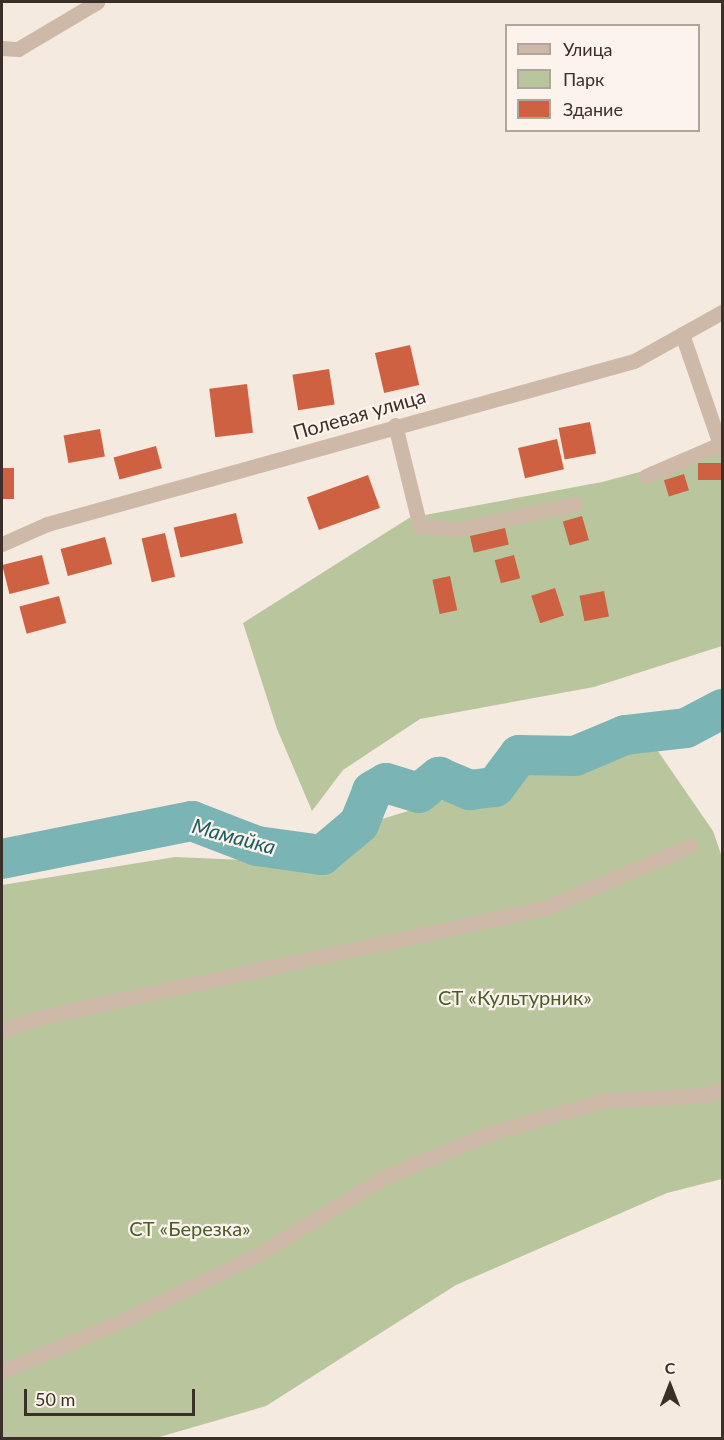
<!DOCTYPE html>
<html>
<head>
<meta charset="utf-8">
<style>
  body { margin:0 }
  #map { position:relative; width:724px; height:1440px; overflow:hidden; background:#f5eadf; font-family:Lato,sans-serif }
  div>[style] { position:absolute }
  .green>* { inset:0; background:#b9c69d }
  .river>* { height:40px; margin:-20px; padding:0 20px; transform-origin:20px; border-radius:20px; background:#7bb4b4 }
  .building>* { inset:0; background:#cf6143; transform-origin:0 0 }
  .minor>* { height:15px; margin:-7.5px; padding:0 7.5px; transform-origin:7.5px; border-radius:7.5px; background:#ceb9a9 }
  span { translate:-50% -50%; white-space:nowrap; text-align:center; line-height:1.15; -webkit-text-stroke:4.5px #fcf4ec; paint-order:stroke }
  .street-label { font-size:20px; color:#3b2f29 }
  .park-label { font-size:20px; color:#4b5c2b }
  .water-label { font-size:21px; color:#1b5e60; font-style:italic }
  .frame { position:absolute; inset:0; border:3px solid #3b2f29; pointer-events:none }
  .legend { position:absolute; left:505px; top:24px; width:195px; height:108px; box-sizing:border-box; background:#fcf4ec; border:2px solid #afa59e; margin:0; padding:8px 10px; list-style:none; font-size:18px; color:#3b2f29 }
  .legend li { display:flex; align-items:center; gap:12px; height:30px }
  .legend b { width:30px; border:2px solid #afa59e }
  .north { position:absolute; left:640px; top:1356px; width:60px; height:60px; -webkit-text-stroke:4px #fcf4ec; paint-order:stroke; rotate:0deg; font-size:16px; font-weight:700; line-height:24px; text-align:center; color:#3b2f29 }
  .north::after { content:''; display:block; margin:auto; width:21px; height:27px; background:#3b2f29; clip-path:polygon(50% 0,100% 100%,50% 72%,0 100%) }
  .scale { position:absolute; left:24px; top:1389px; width:171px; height:27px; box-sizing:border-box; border:3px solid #3b2f29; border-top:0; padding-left:8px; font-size:18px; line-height:21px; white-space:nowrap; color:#3b2f29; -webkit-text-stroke:4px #fcf4ec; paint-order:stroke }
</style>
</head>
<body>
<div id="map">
  <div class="green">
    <div style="clip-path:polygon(722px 450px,722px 646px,594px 687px,420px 719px,343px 770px,312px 811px,277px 729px,243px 623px,409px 518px,602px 482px)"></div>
    <div style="clip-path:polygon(653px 744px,713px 831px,722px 857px,722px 1179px,667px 1193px,456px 1285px,266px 1406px,156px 1438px,2px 1438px,2px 885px,175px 857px,317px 863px,382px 819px,516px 778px)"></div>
  </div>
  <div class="river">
    <div style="left:2px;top:859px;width:194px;rotate:-11.3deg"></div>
    <div style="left:192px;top:821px;width:70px;rotate:21deg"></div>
    <div style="left:257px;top:846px;width:66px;rotate:7.9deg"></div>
    <div style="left:322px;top:855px;width:48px;rotate:-40deg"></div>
    <div style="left:359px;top:824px;width:35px;rotate:-68deg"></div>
    <div style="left:372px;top:791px;width:16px;rotate:-30deg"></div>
    <div style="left:386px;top:783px;width:34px;rotate:17deg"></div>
    <div style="left:419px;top:793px;width:26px;rotate:-39deg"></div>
    <div style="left:439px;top:777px;width:34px;rotate:23deg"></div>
    <div style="left:470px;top:790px;width:25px;rotate:-7deg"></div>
    <div style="left:495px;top:787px;width:40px;rotate:-53deg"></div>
    <div style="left:519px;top:755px;width:56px;rotate:1deg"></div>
    <div style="left:575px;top:756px;width:54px;rotate:-22.8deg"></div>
    <div style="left:625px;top:735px;width:61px;rotate:-6.5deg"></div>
    <div style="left:686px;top:728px;width:41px;rotate:-27.8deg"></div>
  </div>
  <div class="building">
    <div style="left:410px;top:345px;width:41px;height:36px;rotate:77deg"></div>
    <div style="left:329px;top:369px;width:36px;height:37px;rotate:81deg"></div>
    <div style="left:247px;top:384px;width:49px;height:38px;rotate:83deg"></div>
    <div style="left:590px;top:422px;width:32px;height:32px;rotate:79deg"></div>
    <div style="left:100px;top:429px;width:28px;height:37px;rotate:80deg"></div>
    <div style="left:557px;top:439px;width:31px;height:40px;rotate:77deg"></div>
    <div style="left:156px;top:446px;width:23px;height:44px;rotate:75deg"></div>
    <div style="left:722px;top:463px;width:17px;height:24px;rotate:90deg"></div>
    <div style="left:2px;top:468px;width:12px;height:31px"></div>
    <div style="left:684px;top:474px;width:17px;height:21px;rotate:73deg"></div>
    <div style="left:368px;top:475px;width:35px;height:65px;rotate:70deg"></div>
    <div style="left:236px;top:513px;width:31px;height:64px;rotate:77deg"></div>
    <div style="left:582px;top:516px;width:25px;height:20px;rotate:74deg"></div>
    <div style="left:505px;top:528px;width:17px;height:36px;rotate:77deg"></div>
    <div style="left:165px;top:533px;width:45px;height:24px;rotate:77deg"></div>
    <div style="left:105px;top:537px;width:28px;height:46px;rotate:75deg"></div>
    <div style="left:42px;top:555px;width:30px;height:41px;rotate:76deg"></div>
    <div style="left:514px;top:555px;width:24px;height:20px;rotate:75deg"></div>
    <div style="left:450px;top:576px;width:35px;height:18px;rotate:78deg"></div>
    <div style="left:555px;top:588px;width:29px;height:25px;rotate:72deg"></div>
    <div style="left:604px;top:591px;width:26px;height:25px;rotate:79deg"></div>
    <div style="left:59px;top:596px;width:28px;height:41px;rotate:75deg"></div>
  </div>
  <div class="minor">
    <div style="left:2px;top:48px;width:16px;rotate:4deg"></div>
    <div style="left:18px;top:49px;width:92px;rotate:-30.7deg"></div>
    <div style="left:682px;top:334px;width:123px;rotate:71deg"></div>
    <div style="left:395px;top:425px;width:105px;rotate:76.2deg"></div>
    <div style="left:420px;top:527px;width:39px;rotate:3deg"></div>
    <div style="left:459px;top:529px;width:119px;rotate:-12.2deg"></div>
    <div style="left:646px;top:476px;width:78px;rotate:-23.3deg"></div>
    <div style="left:2px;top:544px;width:49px;rotate:-24deg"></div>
    <div style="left:47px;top:524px;width:609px;rotate:-15.52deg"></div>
    <div style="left:634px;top:361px;width:101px;rotate:-29.1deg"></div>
    <div style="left:2px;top:1030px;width:45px;rotate:-18deg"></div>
    <div style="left:45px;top:1016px;width:512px;rotate:-12.19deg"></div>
    <div style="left:545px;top:908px;width:158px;rotate:-23.2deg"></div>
    <div style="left:2px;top:1371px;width:122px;rotate:-22.6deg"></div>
    <div style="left:115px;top:1324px;width:158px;rotate:-25.9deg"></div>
    <div style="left:257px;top:1255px;width:150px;rotate:-31.4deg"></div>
    <div style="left:385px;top:1177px;width:114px;rotate:-22.7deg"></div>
    <div style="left:490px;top:1133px;width:116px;rotate:-15.9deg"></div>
    <div style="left:602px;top:1101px;width:102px;rotate:-3.4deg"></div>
    <div style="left:704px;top:1095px;width:19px;rotate:-16deg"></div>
  </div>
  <div class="street-label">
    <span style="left:359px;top:414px;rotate:-16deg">Полевая улица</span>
  </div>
  <div class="park-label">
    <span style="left:515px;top:997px">СТ «Культурник»</span>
    <span style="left:190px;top:1228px">СТ «Березка»</span>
  </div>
  <div class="water-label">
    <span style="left:234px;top:836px;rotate:15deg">Мамайка</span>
  </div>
  <div class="frame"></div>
  <ul class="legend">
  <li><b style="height:8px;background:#ceb9a9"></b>Улица</li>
  <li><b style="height:16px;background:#b9c69d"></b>Парк</li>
  <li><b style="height:16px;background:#cf6143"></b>Здание</li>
  </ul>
  <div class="north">С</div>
  <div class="scale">50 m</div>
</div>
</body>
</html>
